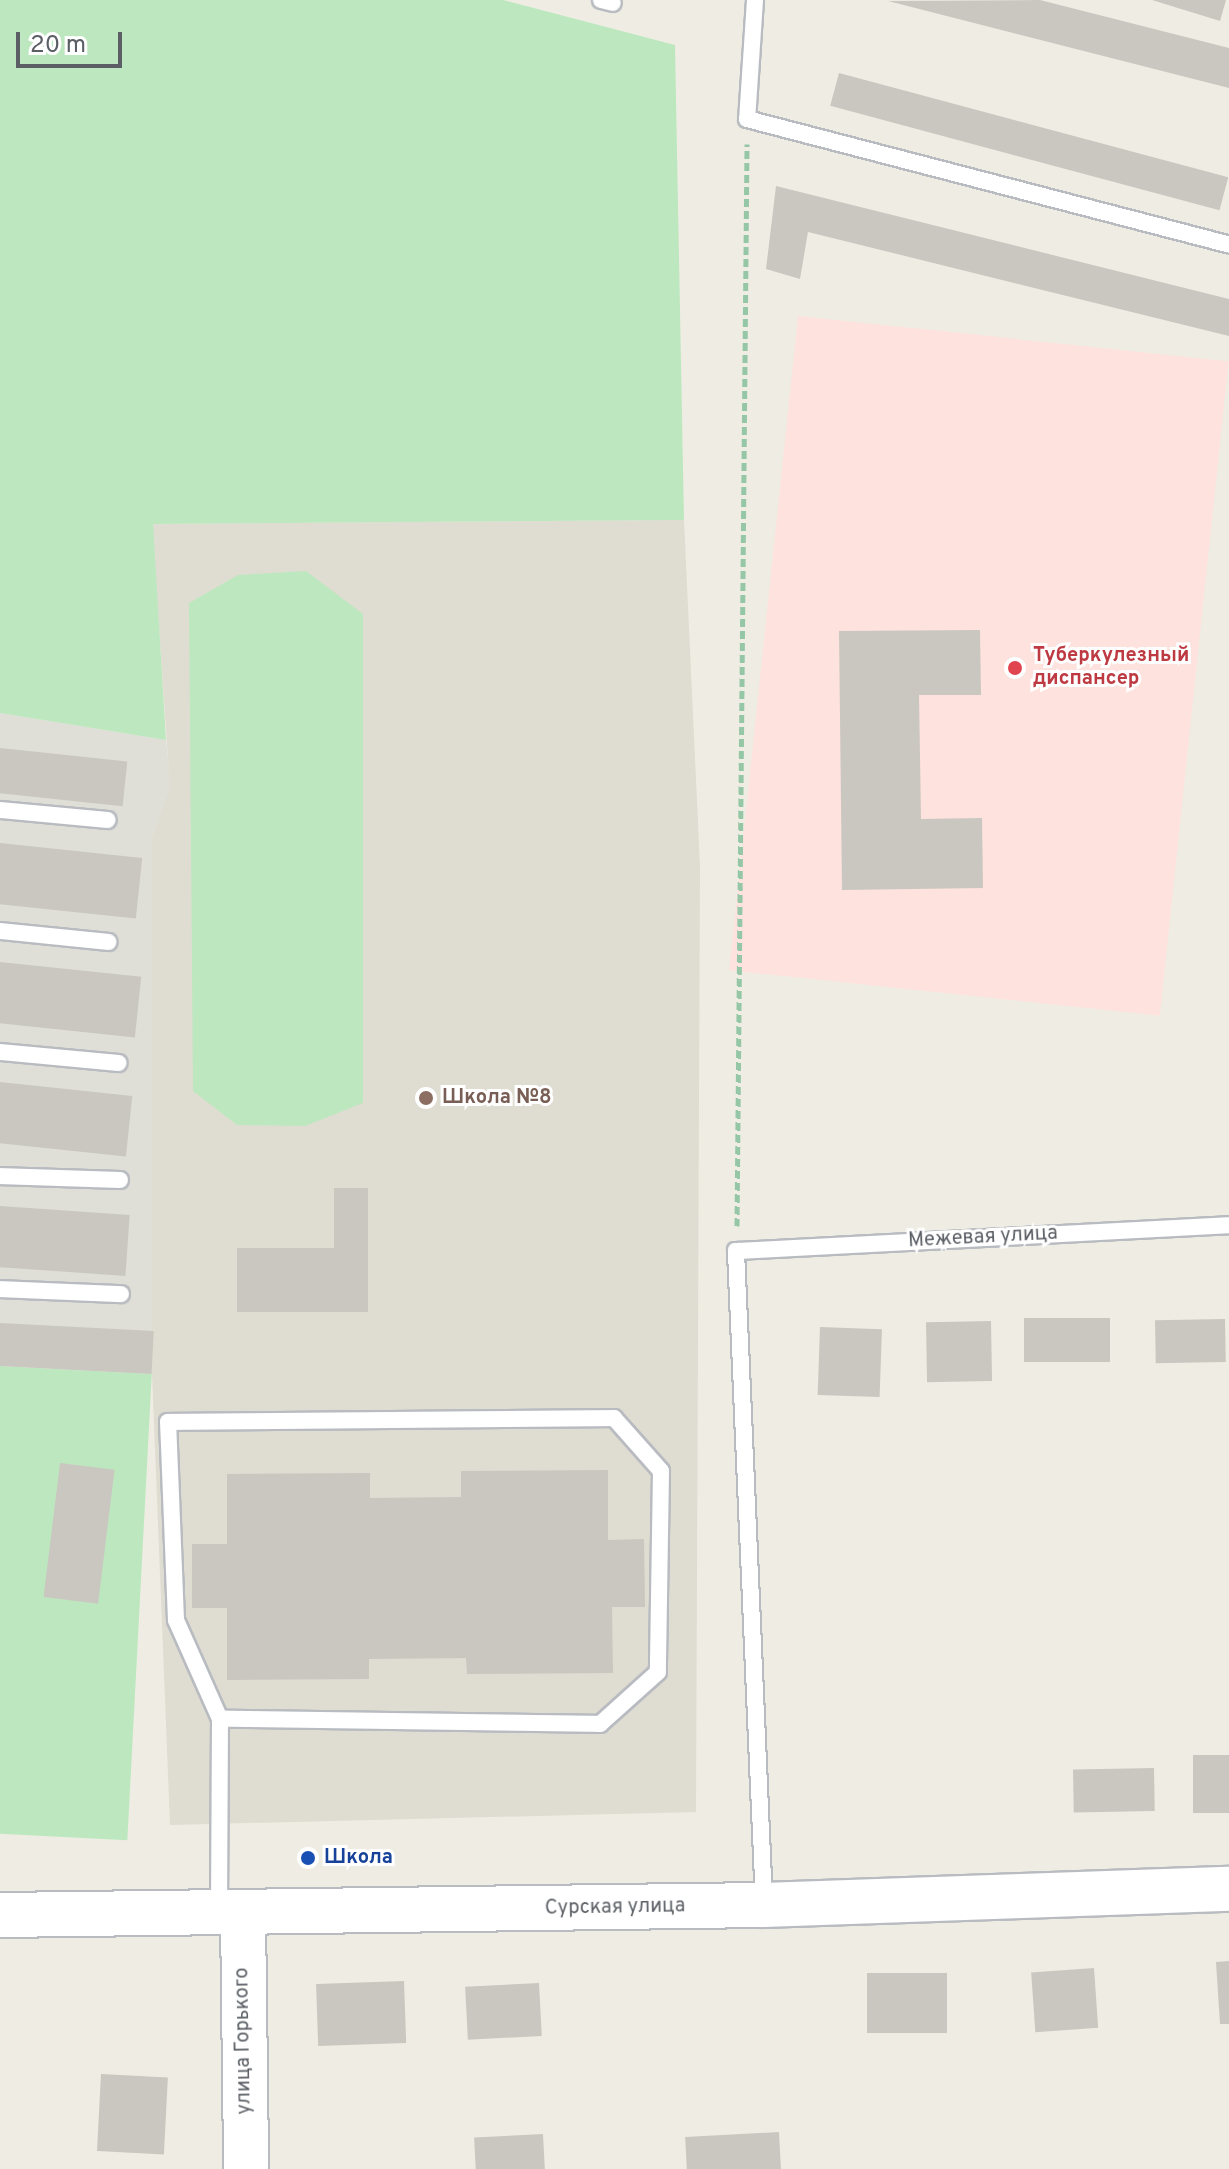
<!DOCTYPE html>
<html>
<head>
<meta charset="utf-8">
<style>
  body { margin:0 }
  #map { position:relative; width:1229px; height:2169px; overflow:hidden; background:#efede3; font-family:Overpass,sans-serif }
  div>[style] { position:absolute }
  .industrial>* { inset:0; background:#dfded7 }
  .education>* { inset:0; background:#dfdcd2 }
  .medical>* { inset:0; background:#fde2de; transform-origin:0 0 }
  .green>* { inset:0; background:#bde8bf; transform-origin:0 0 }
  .building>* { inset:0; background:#cac7c0; transform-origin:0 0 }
  .path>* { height:5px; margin-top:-2.5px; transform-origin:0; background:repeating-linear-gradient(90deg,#95c7a6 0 8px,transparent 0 12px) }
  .roads { filter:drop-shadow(2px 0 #b8bbc0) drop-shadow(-2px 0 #b8bbc0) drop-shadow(0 2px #b8bbc0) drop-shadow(0 -2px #b8bbc0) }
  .lane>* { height:16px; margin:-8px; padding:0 8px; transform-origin:8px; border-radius:8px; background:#fff }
  .secondary>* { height:44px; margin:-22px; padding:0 22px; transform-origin:22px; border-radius:22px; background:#fff }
  .dots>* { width:22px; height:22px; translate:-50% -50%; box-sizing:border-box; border:4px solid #fff; border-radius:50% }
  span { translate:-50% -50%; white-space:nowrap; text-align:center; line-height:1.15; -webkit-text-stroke:6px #fff; paint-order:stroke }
  .health-label { font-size:20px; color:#be3a42; font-weight:700 }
  .left { translate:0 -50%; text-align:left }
  .education-label { font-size:20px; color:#785e54; font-weight:700 }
  .street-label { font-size:20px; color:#5b5f65 }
  .transit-label { font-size:20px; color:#164399; font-weight:700 }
  .scale { position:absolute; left:16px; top:32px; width:106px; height:36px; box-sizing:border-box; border:4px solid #5b5f65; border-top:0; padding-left:10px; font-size:24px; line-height:28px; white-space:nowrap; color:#5b5f65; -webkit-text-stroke:6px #fff; paint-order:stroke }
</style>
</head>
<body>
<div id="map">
  <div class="industrial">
    <div style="clip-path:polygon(0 713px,166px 740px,171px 789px,152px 836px,152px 1374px,0 1366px)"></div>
  </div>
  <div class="education">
    <div style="clip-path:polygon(684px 520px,700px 866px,696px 1812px,170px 1825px,152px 1374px,152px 836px,170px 789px,152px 524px)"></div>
  </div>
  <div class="medical">
    <div style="left:798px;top:316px;width:433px;height:658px;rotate:6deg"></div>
  </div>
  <div class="green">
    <div style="clip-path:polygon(0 0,503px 0,675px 45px,684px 520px,153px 524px,166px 740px,0 713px)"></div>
    <div style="clip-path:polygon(306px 571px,363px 614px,363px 1103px,305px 1126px,237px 1125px,193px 1091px,189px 603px,238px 575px)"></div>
    <div style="left:0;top:1366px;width:152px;height:467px;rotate:3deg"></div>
  </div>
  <div class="building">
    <div style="clip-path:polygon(1040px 0,1229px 48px,1229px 88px,888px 1px)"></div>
    <div style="clip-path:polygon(1152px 0,1226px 0,1220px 21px)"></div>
    <div style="left:839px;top:73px;width:403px;height:34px;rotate:15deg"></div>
    <div style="clip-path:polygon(776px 186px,1229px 299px,1229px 336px,808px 232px,800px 279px,766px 269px)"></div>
    <div style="clip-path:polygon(980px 630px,981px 695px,919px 695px,921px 819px,982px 818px,983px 888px,842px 890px,839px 631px)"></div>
    <div style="left:0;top:748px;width:128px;height:45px;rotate:6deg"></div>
    <div style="left:0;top:843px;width:143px;height:61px;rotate:6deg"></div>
    <div style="left:0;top:962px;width:142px;height:61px;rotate:6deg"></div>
    <div style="left:0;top:1082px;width:133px;height:61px;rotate:6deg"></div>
    <div style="clip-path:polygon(334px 1188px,368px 1188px,368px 1312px,237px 1312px,237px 1248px,334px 1248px)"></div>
    <div style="left:0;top:1206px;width:130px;height:61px;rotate:4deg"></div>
    <div style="left:1110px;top:1318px;width:44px;height:86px;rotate:90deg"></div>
    <div style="left:1225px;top:1319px;width:43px;height:70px;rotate:89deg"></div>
    <div style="left:991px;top:1321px;width:60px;height:65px;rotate:89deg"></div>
    <div style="left:0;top:1323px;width:154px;height:43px;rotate:3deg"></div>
    <div style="left:820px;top:1327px;width:62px;height:68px;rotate:2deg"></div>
    <div style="left:60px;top:1463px;width:55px;height:135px;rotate:7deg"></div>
    <div style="clip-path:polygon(608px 1470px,608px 1540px,644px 1539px,645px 1607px,612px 1607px,613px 1673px,467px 1674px,466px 1658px,369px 1659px,369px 1679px,227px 1680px,227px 1608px,192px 1608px,192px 1544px,227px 1544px,227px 1474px,370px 1473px,370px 1498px,461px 1497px,461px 1471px)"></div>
    <div style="left:1229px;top:1755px;width:58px;height:36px;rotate:90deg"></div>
    <div style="left:1154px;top:1768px;width:43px;height:81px;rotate:89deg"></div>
    <div style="clip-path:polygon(1229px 1961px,1229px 2024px,1220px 2024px,1216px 1962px)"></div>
    <div style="left:1094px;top:1968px;width:60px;height:63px;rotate:86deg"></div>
    <div style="left:867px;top:1973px;width:80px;height:60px"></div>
    <div style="left:404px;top:1981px;width:62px;height:88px;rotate:88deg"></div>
    <div style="left:539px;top:1983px;width:53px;height:74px;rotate:87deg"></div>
    <div style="left:101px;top:2074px;width:67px;height:77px;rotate:3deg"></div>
    <div style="left:779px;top:2132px;width:37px;height:94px;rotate:87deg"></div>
    <div style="left:543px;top:2134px;width:35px;height:69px;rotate:87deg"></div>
  </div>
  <div class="path">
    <div style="left:737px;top:1226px;width:1082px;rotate:-89.47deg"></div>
  </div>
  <div class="roads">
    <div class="lane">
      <div style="left:601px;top:0;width:12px;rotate:14deg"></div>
      <div style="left:755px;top:0;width:119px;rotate:93.8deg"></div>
      <div style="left:747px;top:119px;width:498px;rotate:14.6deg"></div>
      <div style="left:0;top:810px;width:108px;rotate:5.3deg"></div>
      <div style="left:0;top:931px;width:109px;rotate:5.8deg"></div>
      <div style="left:0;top:1052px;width:119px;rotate:5.3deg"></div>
      <div style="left:0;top:1176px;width:120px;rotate:1.9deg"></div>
      <div style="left:0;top:1289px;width:121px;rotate:2.4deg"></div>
      <div style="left:764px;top:1903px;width:653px;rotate:-92.46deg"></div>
      <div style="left:736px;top:1251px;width:494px;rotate:-3deg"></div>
      <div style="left:219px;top:1911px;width:192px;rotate:-89.7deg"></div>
      <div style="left:220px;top:1719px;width:108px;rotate:-114deg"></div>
      <div style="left:176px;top:1620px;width:198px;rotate:-92.3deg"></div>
      <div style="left:168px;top:1422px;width:446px;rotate:-0.5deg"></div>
      <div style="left:614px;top:1418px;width:71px;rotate:48.4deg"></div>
      <div style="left:661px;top:1471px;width:201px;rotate:90.9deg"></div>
      <div style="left:658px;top:1672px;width:78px;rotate:138.1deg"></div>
      <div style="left:600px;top:1724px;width:380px;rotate:-179.2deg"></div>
    </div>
    <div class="secondary">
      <div style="left:243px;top:1914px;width:255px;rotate:89.3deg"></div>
      <div style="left:0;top:1915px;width:764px;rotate:-0.75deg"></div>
      <div style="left:764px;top:1905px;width:465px;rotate:-2deg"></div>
    </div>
  </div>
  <div class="dots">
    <div style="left:1015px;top:668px;background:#e0444e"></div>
    <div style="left:426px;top:1098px;background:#8d6e63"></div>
    <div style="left:308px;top:1858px;background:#1a4fb4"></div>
  </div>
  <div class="health-label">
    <span class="left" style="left:1033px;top:668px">Туберкулезный<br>диспансер</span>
  </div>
  <div class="education-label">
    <span class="left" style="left:442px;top:1098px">Школа №8</span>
  </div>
  <div class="street-label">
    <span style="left:983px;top:1238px;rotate:-3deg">Межевая улица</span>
    <span style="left:615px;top:1908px;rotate:-1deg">Сурская улица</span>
    <span style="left:244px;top:2041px;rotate:-91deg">улица Горького</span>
  </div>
  <div class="transit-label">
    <span class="left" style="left:324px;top:1858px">Школа</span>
  </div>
  <div class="scale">20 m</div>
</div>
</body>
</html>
